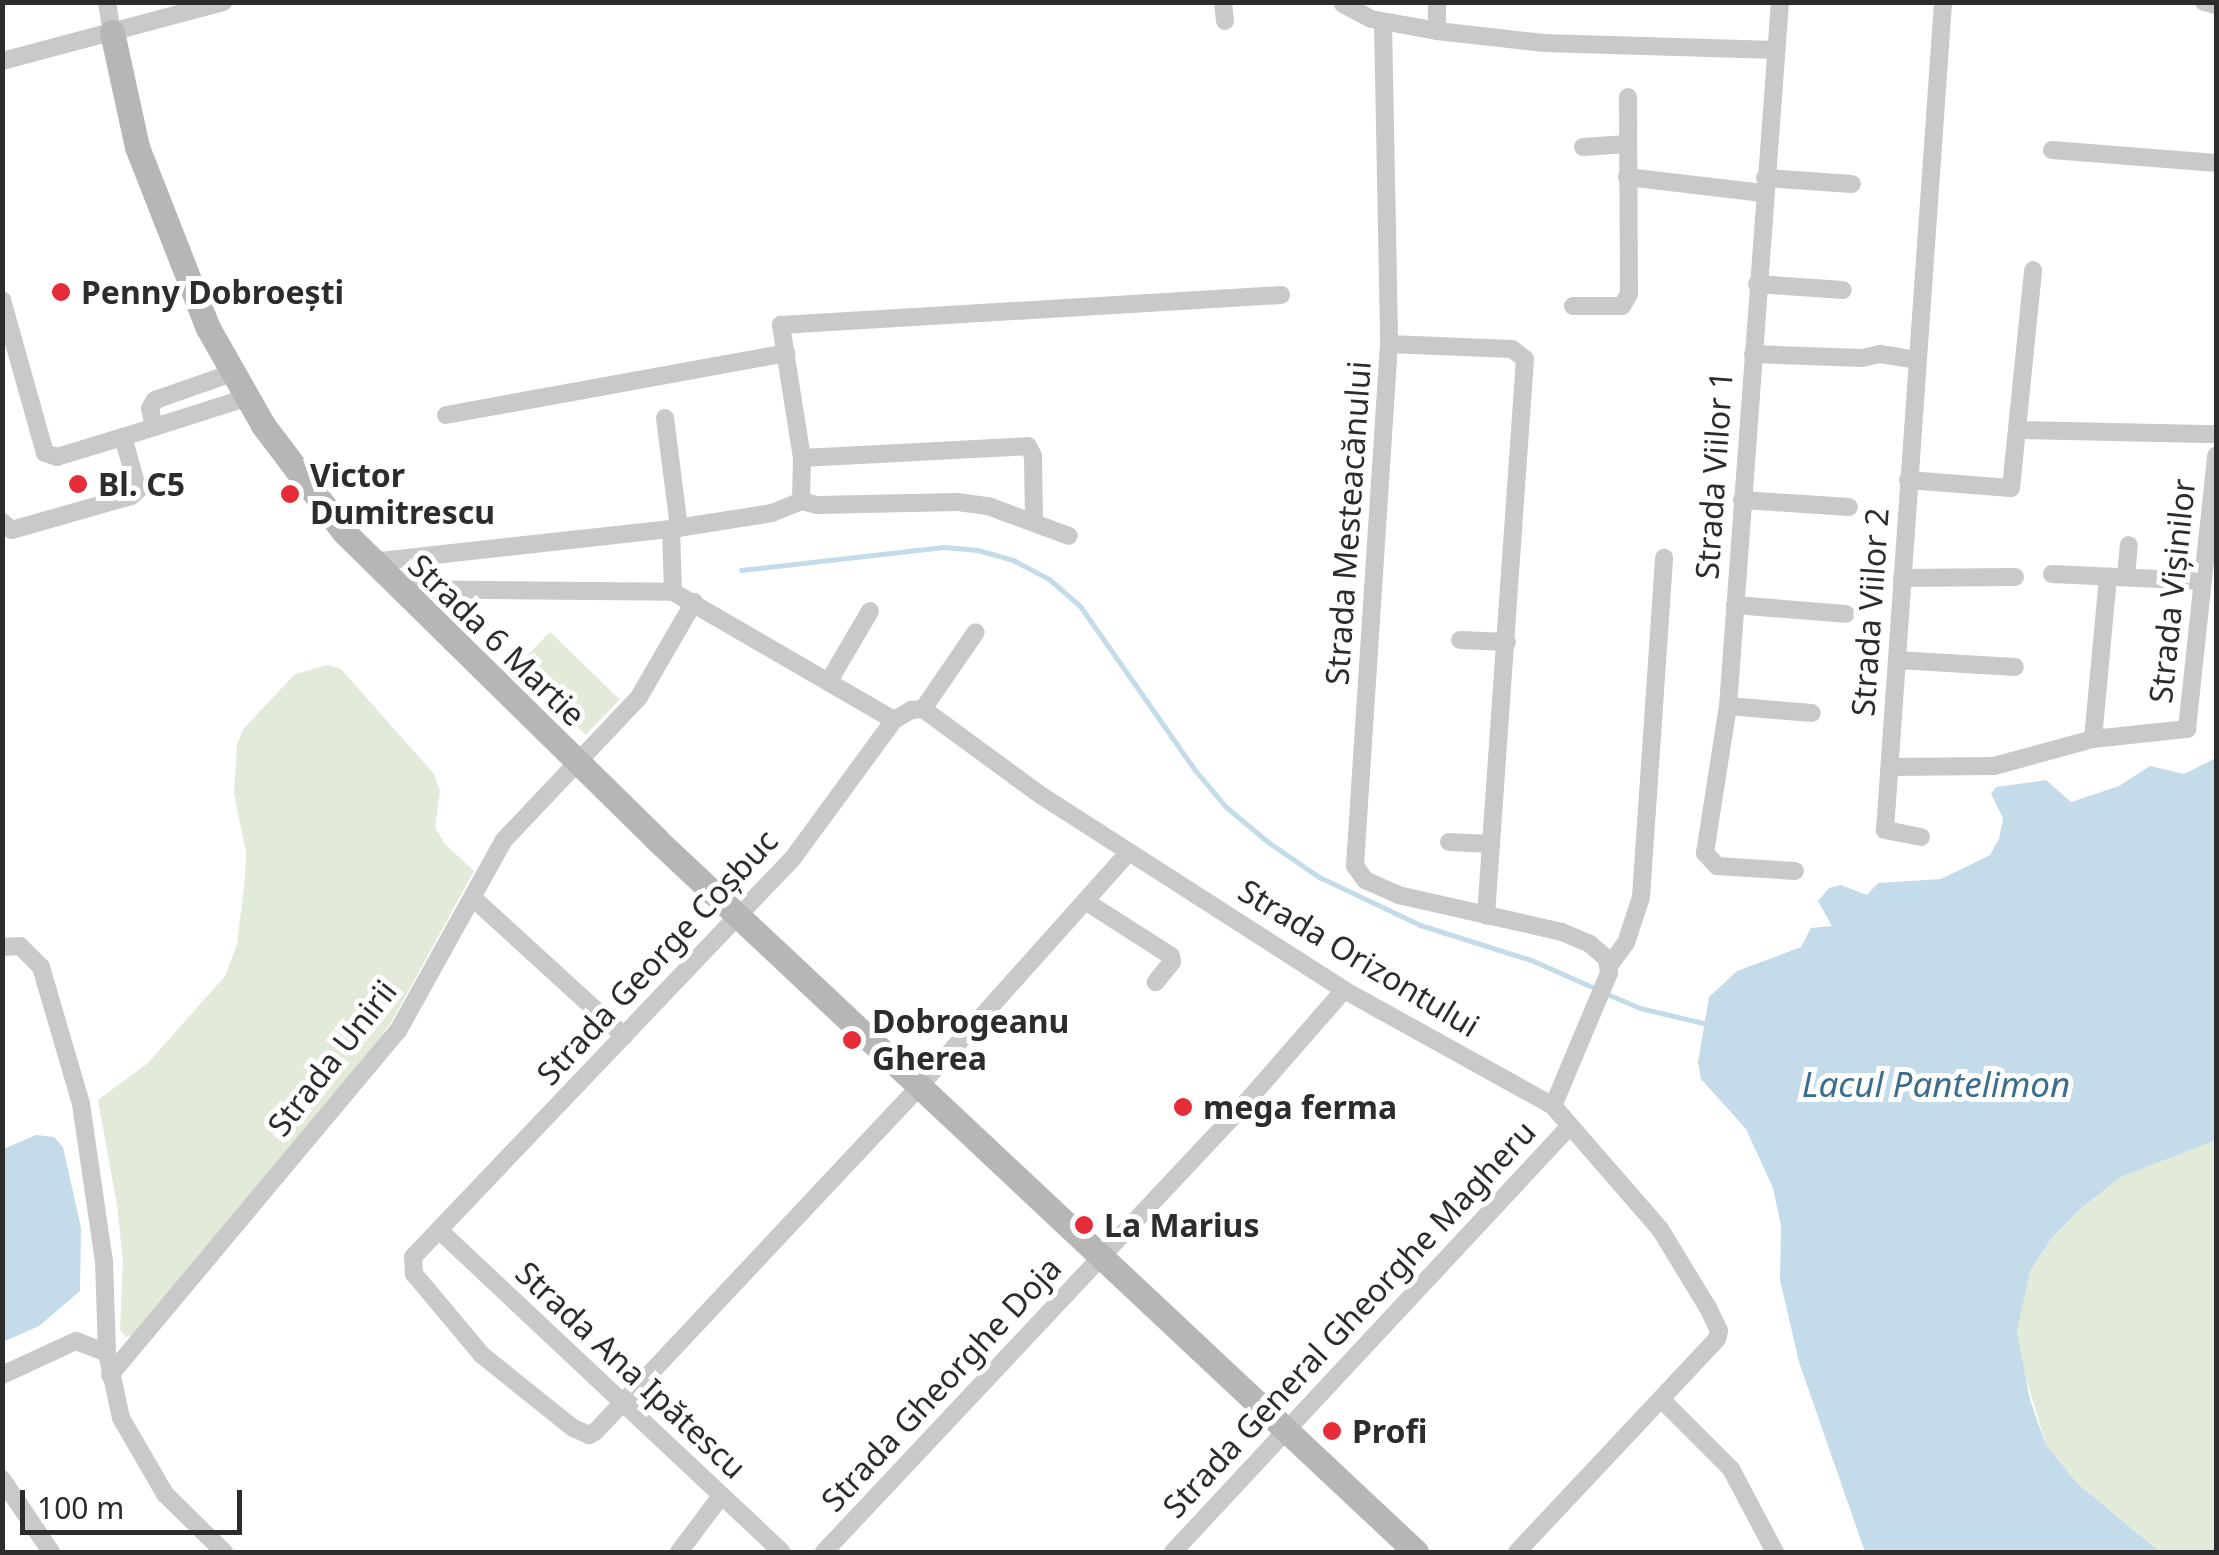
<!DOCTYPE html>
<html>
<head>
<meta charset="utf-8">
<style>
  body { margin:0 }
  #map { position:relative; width:2219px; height:1555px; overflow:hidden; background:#fff; font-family:"Noto Sans",sans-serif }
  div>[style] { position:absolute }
  .green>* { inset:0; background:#e2ead9; transform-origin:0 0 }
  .water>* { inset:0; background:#c4dbea }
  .stream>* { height:5px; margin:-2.5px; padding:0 2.5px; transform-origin:2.5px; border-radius:2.5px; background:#c4dbea }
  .street>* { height:18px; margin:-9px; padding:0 9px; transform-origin:9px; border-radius:9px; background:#c9c9c9 }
  .secondary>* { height:25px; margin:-12.5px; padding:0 12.5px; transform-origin:12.5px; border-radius:12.5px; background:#b6b6b6 }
  .dots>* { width:28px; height:28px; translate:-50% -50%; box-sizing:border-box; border:5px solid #fff; border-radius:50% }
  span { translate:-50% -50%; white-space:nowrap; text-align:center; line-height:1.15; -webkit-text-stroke:10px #fff; paint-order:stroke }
  .poi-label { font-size:32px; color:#2c2c2c; font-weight:700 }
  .left { translate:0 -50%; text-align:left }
  .street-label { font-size:32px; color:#2c2c2c }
  .water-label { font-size:35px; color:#3b6d8d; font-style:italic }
  .frame { position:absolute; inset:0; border:5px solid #2c2c2c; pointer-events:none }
  .scale { position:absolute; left:20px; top:1490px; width:222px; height:45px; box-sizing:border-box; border:5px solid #2c2c2c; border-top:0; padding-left:12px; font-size:30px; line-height:35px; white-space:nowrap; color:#2c2c2c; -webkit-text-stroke:8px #fff; paint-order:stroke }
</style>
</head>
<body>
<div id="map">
  <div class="green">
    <i style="left:550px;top:632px;width:97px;height:49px;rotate:44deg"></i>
    <i style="clip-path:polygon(328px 665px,341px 669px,434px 774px,440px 791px,435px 827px,444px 843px,474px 871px,392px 1021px,363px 1061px,135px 1335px,126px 1337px,120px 1330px,123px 1260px,117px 1205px,98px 1100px,148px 1063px,225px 976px,237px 944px,245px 879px,246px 852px,234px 794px,237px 744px,244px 728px,295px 674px)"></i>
    <i style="clip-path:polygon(2216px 1140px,2216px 1552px,2160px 1552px,2078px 1484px,2046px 1445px,2022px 1364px,2017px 1331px,2020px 1304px,2030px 1271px,2051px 1239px,2080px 1209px,2121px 1177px)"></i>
  </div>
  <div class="water">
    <i style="clip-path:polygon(2216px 758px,2216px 1140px,2121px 1177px,2080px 1209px,2051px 1239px,2030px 1271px,2017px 1331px,2030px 1400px,2046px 1445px,2078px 1484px,2160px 1552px,1865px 1552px,1799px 1362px,1780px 1280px,1781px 1226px,1773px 1188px,1746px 1129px,1701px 1079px,1698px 1062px,1709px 997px,1737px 971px,1801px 947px,1811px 928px,1832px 926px,1818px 901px,1829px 888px,1841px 885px,1867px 895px,1878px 883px,1941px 879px,1990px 855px,1999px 839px,2003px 818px,1991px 794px,1996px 787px,2046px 780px,2071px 802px,2119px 786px,2150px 766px,2184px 774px)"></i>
    <i style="clip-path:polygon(36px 1135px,54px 1137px,63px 1147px,81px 1228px,80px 1291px,39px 1326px,3px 1342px,3px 1149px)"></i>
  </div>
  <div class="stream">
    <i style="left:741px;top:570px;width:204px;rotate:-6.5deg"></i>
    <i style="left:944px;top:547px;width:34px;rotate:5deg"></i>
    <i style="left:978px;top:550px;width:36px;rotate:16deg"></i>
    <i style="left:1013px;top:560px;width:41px;rotate:27.8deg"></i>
    <i style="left:1049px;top:579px;width:41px;rotate:41.1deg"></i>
    <i style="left:1080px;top:606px;width:200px;rotate:55deg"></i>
    <i style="left:1195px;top:770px;width:48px;rotate:50deg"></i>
    <i style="left:1226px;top:807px;width:55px;rotate:39.8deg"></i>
    <i style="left:1268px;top:842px;width:62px;rotate:34.5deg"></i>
    <i style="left:1319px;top:877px;width:112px;rotate:25.4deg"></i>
    <i style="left:1420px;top:925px;width:116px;rotate:17.5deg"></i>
    <i style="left:1531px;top:960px;width:72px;rotate:23.7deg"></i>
    <i style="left:1607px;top:994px;width:36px;rotate:23deg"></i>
    <i style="left:1640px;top:1008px;width:65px;rotate:13.4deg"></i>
  </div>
  <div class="street">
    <i style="left:107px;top:2px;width:30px;rotate:81deg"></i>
    <i style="left:1223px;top:2px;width:19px;rotate:84deg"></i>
    <i style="left:1437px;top:2px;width:29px;rotate:90deg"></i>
    <i style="left:1780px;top:2px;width:706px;rotate:94.22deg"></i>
    <i style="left:1728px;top:706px;width:149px;rotate:98.9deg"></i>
    <i style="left:1705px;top:853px;width:18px;rotate:47deg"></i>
    <i style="left:1717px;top:866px;width:78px;rotate:3.7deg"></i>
    <i style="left:2204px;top:2px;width:12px;rotate:14deg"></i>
    <i style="left:1343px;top:4px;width:32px;rotate:28deg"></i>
    <i style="left:1371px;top:19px;width:67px;rotate:10.3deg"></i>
    <i style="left:1437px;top:31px;width:108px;rotate:6.4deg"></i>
    <i style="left:1544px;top:43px;width:232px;rotate:1.7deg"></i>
    <i style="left:1383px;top:22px;width:322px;rotate:88.9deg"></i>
    <i style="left:1389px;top:344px;width:523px;rotate:93.73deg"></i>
    <i style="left:1355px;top:866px;width:17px;rotate:54deg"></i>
    <i style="left:1365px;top:880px;width:36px;rotate:24deg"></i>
    <i style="left:1398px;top:895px;width:168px;rotate:12.7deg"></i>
    <i style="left:1562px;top:932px;width:30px;rotate:23deg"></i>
    <i style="left:1590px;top:944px;width:23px;rotate:41deg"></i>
    <i style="left:1607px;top:959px;width:14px;rotate:82deg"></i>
    <i style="left:1609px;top:973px;width:144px;rotate:112.8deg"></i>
    <i style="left:2px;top:61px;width:229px;rotate:-14.9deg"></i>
    <i style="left:1583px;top:147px;width:44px;rotate:-3.9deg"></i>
    <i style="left:2052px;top:150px;width:165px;rotate:4.5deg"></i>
    <i style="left:1627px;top:177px;width:137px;rotate:6.7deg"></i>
    <i style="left:1765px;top:178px;width:87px;rotate:3.9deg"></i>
    <i style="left:1757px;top:284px;width:86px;rotate:4deg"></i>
    <i style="left:2px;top:300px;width:159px;rotate:74.3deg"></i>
    <i style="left:45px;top:453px;width:13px;rotate:18deg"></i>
    <i style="left:57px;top:457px;width:69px;rotate:-16.9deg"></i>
    <i style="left:123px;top:437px;width:55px;rotate:74.2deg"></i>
    <i style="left:138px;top:490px;width:9px;rotate:139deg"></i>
    <i style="left:131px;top:496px;width:124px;rotate:164.1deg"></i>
    <i style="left:12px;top:530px;width:13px;rotate:-141deg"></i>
    <i style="left:1573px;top:306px;width:49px"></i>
    <i style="left:1622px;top:306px;width:14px;rotate:-60deg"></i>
    <i style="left:1629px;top:294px;width:197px;rotate:-90.3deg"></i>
    <i style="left:1389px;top:344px;width:123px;rotate:2.3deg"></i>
    <i style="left:1512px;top:349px;width:16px;rotate:38deg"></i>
    <i style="left:1525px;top:359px;width:558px;rotate:94.01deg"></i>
    <i style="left:1753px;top:354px;width:109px;rotate:2.1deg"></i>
    <i style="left:1862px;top:358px;width:18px;rotate:-13deg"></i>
    <i style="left:1880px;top:354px;width:37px;rotate:9deg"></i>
    <i style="left:446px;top:415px;width:346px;rotate:-10.3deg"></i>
    <i style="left:665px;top:418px;width:111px;rotate:82.7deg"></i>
    <i style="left:154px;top:427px;width:19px;rotate:-102deg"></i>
    <i style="left:150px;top:408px;width:9px;rotate:-58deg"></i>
    <i style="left:155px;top:400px;width:82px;rotate:-19.3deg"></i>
    <i style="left:2018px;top:430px;width:198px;rotate:1.2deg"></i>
    <i style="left:123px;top:437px;width:129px;rotate:-17.6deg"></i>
    <i style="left:802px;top:458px;width:226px;rotate:-3deg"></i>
    <i style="left:1028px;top:446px;width:11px;rotate:63deg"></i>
    <i style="left:1033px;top:456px;width:66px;rotate:89.1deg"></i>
    <i style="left:1908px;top:480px;width:103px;rotate:4.4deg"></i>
    <i style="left:2011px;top:488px;width:219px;rotate:-84.2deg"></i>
    <i style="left:1742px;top:500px;width:107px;rotate:3.7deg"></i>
    <i style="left:801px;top:501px;width:43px;rotate:-88.7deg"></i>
    <i style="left:802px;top:458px;width:135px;rotate:-99deg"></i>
    <i style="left:781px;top:325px;width:501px;rotate:-3.43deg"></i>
    <i style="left:671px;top:529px;width:63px;rotate:88.2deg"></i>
    <i style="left:371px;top:562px;width:302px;rotate:-6.3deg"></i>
    <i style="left:671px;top:529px;width:102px;rotate:-9deg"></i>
    <i style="left:772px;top:513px;width:31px;rotate:-22deg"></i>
    <i style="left:801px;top:501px;width:16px;rotate:14deg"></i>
    <i style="left:817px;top:505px;width:141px;rotate:-1.2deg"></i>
    <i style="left:958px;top:502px;width:30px;rotate:8deg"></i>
    <i style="left:988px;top:506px;width:86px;rotate:20.3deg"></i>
    <i style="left:2052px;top:574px;width:150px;rotate:2.7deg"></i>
    <i style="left:2126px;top:577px;width:32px;rotate:-85deg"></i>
    <i style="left:1902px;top:578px;width:113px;rotate:-0.5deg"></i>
    <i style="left:399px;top:589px;width:274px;rotate:0.6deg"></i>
    <i style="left:673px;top:592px;width:255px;rotate:30.1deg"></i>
    <i style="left:1735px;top:605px;width:111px;rotate:4.6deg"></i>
    <i style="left:1460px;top:640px;width:47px;rotate:2.4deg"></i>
    <i style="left:1897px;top:660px;width:118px;rotate:3.4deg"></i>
    <i style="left:829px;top:681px;width:81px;rotate:-59.6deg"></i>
    <i style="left:1728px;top:706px;width:84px;rotate:4.8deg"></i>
    <i style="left:923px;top:709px;width:93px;rotate:-55.5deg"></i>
    <i style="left:2093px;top:739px;width:163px;rotate:-84.7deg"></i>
    <i style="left:1890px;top:767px;width:104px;rotate:-0.6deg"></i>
    <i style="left:1994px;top:766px;width:103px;rotate:-15.3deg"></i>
    <i style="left:2093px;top:739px;width:95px;rotate:-6.1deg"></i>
    <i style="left:2187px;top:729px;width:275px;rotate:-83.9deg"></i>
    <i style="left:1921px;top:837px;width:37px;rotate:-169deg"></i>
    <i style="left:1885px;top:830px;width:830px;rotate:-85.99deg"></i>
    <i style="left:1449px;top:842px;width:42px;rotate:2.7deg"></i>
    <i style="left:1128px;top:853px;width:314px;rotate:131.8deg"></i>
    <i style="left:919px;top:1087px;width:473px;rotate:133.2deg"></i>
    <i style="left:595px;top:1432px;width:7px;rotate:153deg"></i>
    <i style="left:589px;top:1435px;width:17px;rotate:-156deg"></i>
    <i style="left:573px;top:1428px;width:117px;rotate:-141.3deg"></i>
    <i style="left:482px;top:1355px;width:106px;rotate:-130deg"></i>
    <i style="left:414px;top:1274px;width:17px;rotate:-93deg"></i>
    <i style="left:413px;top:1257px;width:551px;rotate:-46.4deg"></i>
    <i style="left:793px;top:858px;width:171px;rotate:-53.8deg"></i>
    <i style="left:894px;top:720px;width:20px;rotate:-30deg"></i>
    <i style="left:911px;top:710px;width:12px;rotate:-5deg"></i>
    <i style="left:923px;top:709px;width:147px;rotate:36.2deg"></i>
    <i style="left:1042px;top:796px;width:359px;rotate:32.7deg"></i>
    <i style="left:1344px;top:990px;width:239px;rotate:29deg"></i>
    <i style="left:1553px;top:1106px;width:163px;rotate:49deg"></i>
    <i style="left:1660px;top:1229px;width:92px;rotate:58.7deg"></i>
    <i style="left:1708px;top:1308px;width:25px;rotate:64deg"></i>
    <i style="left:1719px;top:1331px;width:8px;rotate:104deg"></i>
    <i style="left:1717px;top:1339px;width:292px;rotate:133.2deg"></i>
    <i style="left:473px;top:898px;width:205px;rotate:42.4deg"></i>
    <i style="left:1085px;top:901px;width:102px;rotate:32.6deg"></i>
    <i style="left:1171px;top:956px;width:6px;rotate:81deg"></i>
    <i style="left:1172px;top:962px;width:26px;rotate:129deg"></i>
    <i style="left:2px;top:947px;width:18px;rotate:-3deg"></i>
    <i style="left:20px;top:946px;width:30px;rotate:45deg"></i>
    <i style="left:41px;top:967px;width:143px;rotate:73.7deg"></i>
    <i style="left:81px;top:1104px;width:159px;rotate:81.7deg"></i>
    <i style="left:104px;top:1261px;width:92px;rotate:88.1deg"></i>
    <i style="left:107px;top:1353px;width:66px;rotate:77.8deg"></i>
    <i style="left:121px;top:1418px;width:88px;rotate:59.9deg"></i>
    <i style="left:165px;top:1494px;width:83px;rotate:44.5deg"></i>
    <i style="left:1609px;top:966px;width:29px;rotate:-54deg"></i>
    <i style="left:1626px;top:943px;width:48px;rotate:-71.9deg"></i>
    <i style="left:1641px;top:897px;width:340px;rotate:-86.1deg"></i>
    <i style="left:439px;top:1230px;width:470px;rotate:43.2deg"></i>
    <i style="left:2px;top:1375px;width:81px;rotate:-24.7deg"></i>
    <i style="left:76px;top:1341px;width:33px;rotate:21deg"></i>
    <i style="left:110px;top:1375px;width:449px;rotate:-50.1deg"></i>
    <i style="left:398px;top:1031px;width:218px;rotate:-61deg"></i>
    <i style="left:504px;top:840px;width:197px;rotate:-46.6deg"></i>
    <i style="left:639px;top:697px;width:110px;rotate:-59.9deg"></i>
    <i style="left:1661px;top:1399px;width:99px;rotate:45deg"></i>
    <i style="left:1731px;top:1469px;width:94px;rotate:62.1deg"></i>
    <i style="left:2px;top:1479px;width:88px;rotate:56.1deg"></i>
    <i style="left:679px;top:1552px;width:70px;rotate:-53.1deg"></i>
    <i style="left:824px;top:1552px;width:611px;rotate:-46.79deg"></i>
    <i style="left:1242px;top:1107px;width:155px;rotate:-48.9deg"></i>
    <i style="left:1173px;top:1552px;width:581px;rotate:-47.02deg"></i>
  </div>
  <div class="secondary">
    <i style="left:112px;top:32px;width:118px;rotate:77.7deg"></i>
    <i style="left:137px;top:147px;width:194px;rotate:68.6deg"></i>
    <i style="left:208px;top:328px;width:112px;rotate:60.4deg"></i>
    <i style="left:263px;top:425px;width:134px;rotate:52.9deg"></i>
    <i style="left:344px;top:532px;width:438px;rotate:44.5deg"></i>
    <i style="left:656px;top:839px;width:1042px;rotate:43.17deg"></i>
  </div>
  <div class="dots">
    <i style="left:61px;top:292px;background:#e52c38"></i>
    <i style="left:78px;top:484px;background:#e52c38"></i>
    <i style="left:290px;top:494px;background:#e52c38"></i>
    <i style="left:852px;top:1040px;background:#e52c38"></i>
    <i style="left:1183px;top:1107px;background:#e52c38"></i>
    <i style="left:1084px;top:1225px;background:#e52c38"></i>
    <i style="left:1332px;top:1431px;background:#e52c38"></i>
  </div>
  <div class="poi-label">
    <span class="left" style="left:81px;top:292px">Penny Dobroești</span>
    <span class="left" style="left:310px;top:494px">Victor<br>Dumitrescu</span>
    <span class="left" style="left:98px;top:484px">Bl. C5</span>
    <span class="left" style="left:872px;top:1040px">Dobrogeanu<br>Gherea</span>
    <span class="left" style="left:1203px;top:1107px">mega ferma</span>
    <span class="left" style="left:1104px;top:1225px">La Marius</span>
    <span class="left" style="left:1352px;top:1431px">Profi</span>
  </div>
  <div class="street-label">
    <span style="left:1714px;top:475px;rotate:-86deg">Strada Viilor 1</span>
    <span style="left:1348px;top:523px;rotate:-86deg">Strada Mesteacănului</span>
    <span style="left:2172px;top:591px;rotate:-84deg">Strada Vișinilor</span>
    <span style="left:1870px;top:612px;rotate:-86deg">Strada Viilor 2</span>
    <span style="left:497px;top:640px;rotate:44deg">Strada 6 Martie</span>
    <span style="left:657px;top:957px;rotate:-47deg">Strada George Coșbuc</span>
    <span style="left:1359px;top:958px;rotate:31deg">Strada Orizontului</span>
    <span style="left:332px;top:1058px;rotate:-52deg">Strada Unirii</span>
    <span style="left:1349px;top:1319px;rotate:-47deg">Strada General Gheorghe Magheru</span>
    <span style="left:631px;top:1370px;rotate:43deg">Strada Ana Ipătescu</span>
    <span style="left:941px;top:1384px;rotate:-47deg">Strada Gheorghe Doja</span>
  </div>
  <div class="water-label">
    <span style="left:1936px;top:1084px">Lacul Pantelimon</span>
  </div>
  <div class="frame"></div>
  <div class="scale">100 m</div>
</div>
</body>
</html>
